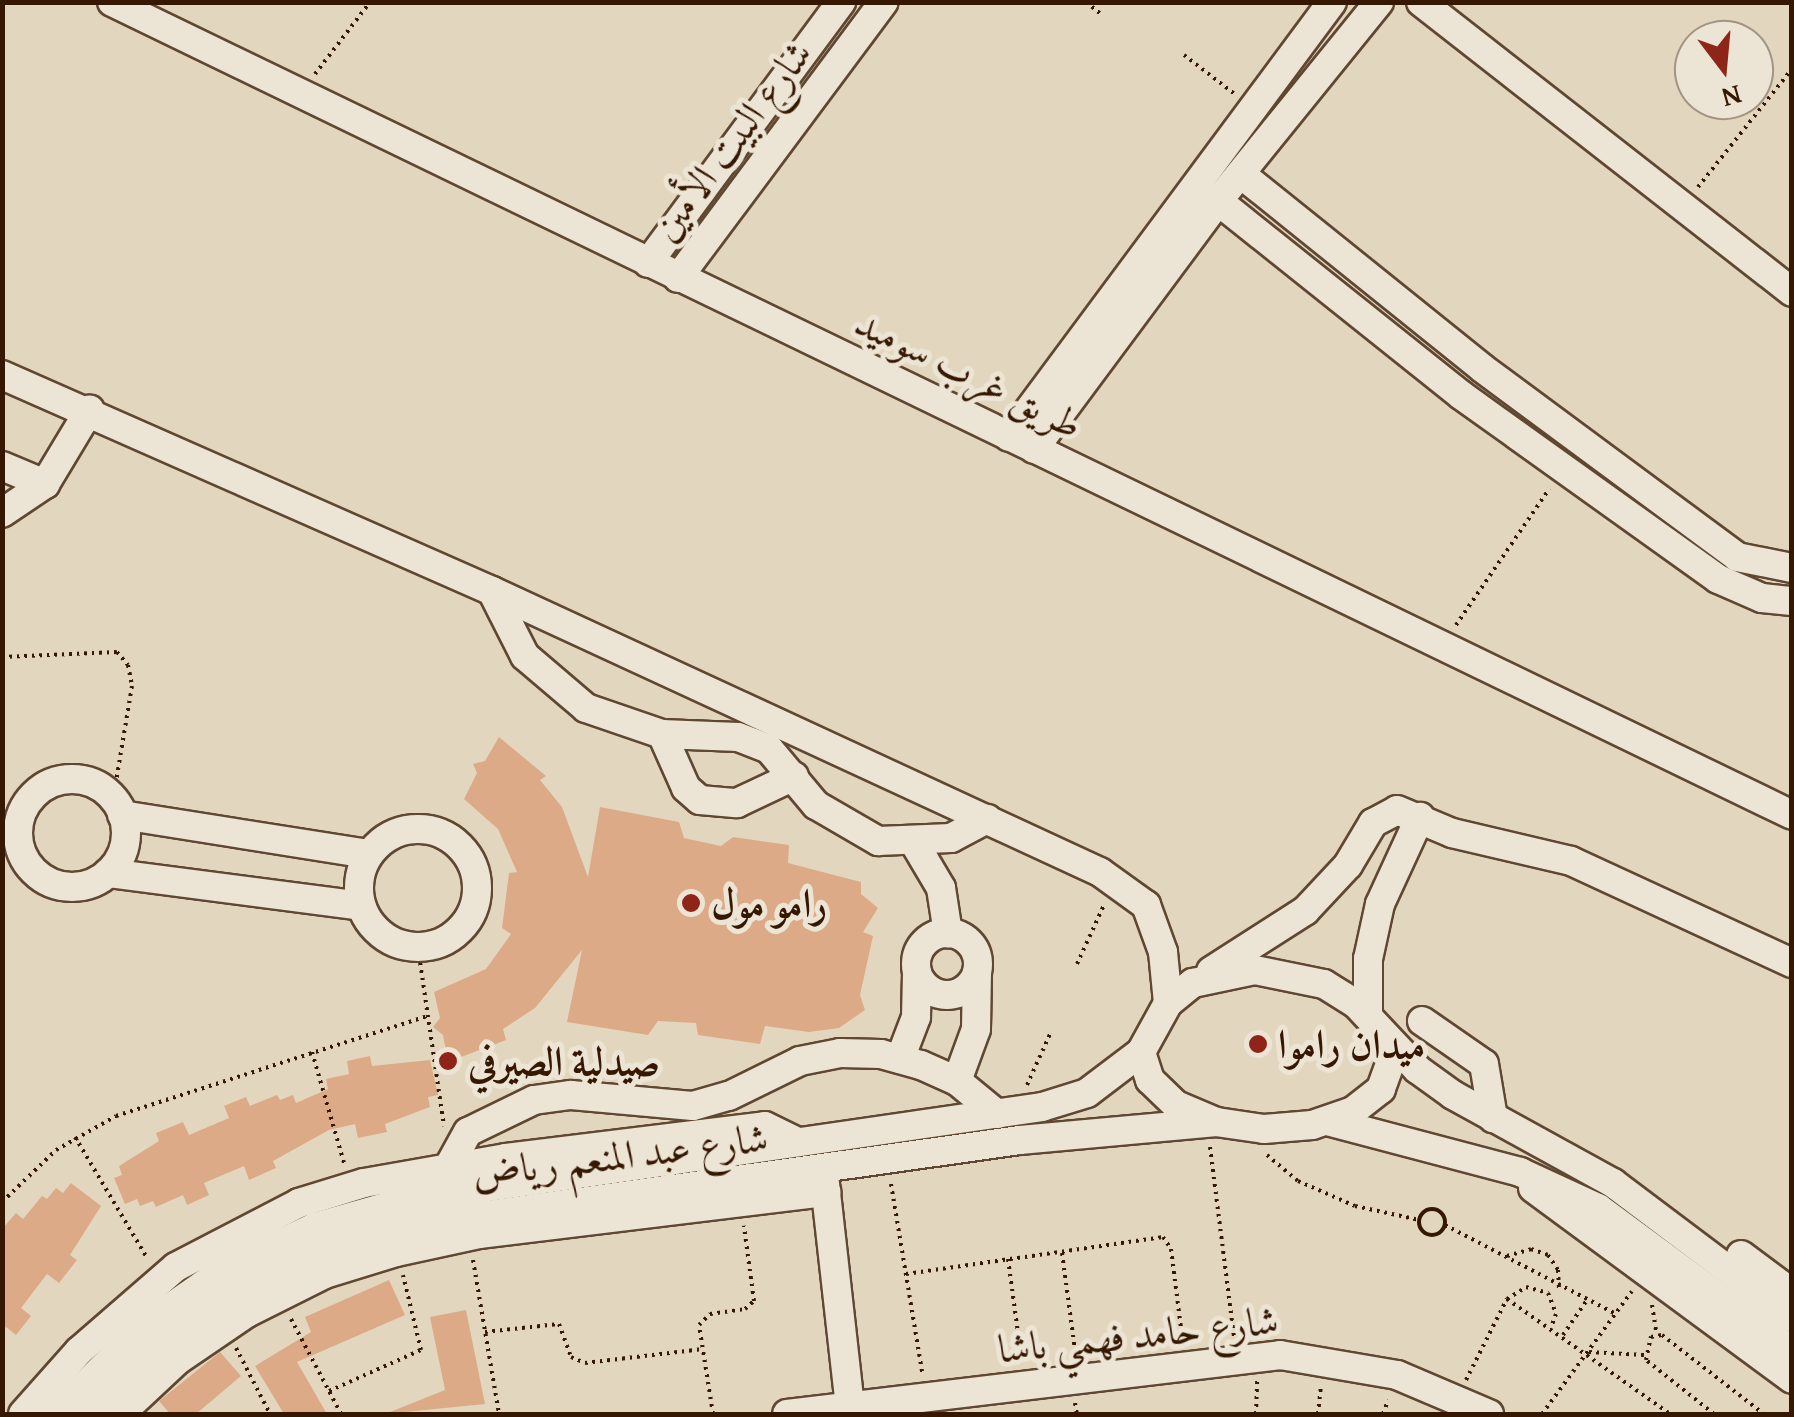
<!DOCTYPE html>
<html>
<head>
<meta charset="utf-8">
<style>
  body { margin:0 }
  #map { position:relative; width:1794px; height:1417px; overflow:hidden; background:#e2d7be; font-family:"Gentium Book Plus",Amiri,serif }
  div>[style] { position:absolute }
  .building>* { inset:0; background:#da8 }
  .path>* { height:4px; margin-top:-2px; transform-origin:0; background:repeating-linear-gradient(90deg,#351702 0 2.5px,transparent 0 7.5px) }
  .path>.ring { margin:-2px; padding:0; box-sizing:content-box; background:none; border:4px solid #351702; border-radius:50% }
  .roads { filter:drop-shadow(2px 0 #604731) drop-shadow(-2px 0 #604731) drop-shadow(0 2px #604731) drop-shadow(0 -2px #604731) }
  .minor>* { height:28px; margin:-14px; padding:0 14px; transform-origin:14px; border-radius:14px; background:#ece5d5 }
  .minor>.ring { margin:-14px; padding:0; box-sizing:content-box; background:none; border:28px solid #ece5d5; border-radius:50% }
  .dots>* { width:28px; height:28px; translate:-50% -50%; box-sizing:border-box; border:5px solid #ece5d5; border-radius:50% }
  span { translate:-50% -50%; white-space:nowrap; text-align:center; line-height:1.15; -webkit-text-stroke:10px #ece5d5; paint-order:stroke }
  .street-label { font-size:40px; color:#351702 }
  .poi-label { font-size:40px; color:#351702; font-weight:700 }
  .left { translate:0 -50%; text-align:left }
  .frame { position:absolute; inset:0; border:5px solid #351702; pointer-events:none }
  .north { position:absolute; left:1674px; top:20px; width:100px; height:100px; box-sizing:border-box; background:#ece5d5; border:2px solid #a39381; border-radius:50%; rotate:164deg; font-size:28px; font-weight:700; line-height:40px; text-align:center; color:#351702 }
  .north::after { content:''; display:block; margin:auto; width:35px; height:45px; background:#8f2418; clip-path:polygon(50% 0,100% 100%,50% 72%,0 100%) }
</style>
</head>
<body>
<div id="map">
  <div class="building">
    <i style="clip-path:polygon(499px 737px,546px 776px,540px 780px,562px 807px,588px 877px,600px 807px,679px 822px,684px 838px,721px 846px,733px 837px,789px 845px,788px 863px,861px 882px,861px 894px,878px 908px,863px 932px,873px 936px,860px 995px,865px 1010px,839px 1028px,809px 1032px,765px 1026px,760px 1044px,698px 1035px,696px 1023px,658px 1021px,648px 1035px,567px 1022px,582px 950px,535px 1008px,503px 1029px,506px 1040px,448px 1062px,443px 1035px,433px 1027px,440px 1018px,434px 992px,486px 969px,511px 934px,502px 928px,509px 873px,517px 872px,498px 829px,464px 799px,477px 773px,473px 764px,485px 761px)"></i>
    <i style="clip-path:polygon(370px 1056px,372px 1066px,430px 1060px,438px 1095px,428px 1097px,430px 1107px,385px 1124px,387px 1132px,358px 1138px,355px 1124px,329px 1130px,273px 1161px,276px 1168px,249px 1180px,244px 1166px,204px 1183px,209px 1195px,187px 1205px,183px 1195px,156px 1207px,153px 1201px,140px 1206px,137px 1199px,125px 1204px,114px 1178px,122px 1175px,119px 1166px,159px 1141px,156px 1133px,183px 1122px,189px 1135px,229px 1118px,224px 1106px,246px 1097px,250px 1106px,277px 1095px,280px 1100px,293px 1095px,296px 1103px,328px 1089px,326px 1079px,349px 1074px,347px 1061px)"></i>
    <i style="clip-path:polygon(71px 1183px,101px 1206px,70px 1255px,77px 1260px,59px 1283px,47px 1274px,21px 1308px,31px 1316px,16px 1335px,6px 1327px,2px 1331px,2px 1229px,16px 1213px,23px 1219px,42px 1196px,47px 1199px,56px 1188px,63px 1193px)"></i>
    <i style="clip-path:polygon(389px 1280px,405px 1315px,297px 1362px,327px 1414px,284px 1414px,255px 1366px,311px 1332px,305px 1317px)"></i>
    <i style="clip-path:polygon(466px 1310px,485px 1404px,385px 1414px,445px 1390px,430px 1317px)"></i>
    <i style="clip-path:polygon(220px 1352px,241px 1376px,196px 1414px,170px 1414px,159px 1401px)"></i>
  </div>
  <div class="path">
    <i style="left:1086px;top:2px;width:22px;rotate:39deg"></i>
    <i style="left:1184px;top:55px;width:66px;rotate:37.6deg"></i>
    <i style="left:315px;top:74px;width:91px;rotate:-52.6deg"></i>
    <i style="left:1698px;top:187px;width:151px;rotate:-51.5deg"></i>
    <i style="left:1456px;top:625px;width:165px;rotate:-55.6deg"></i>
    <i style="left:2px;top:657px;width:115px;rotate:-2.5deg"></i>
    <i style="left:117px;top:652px;width:17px;rotate:50deg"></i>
    <i style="left:128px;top:665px;width:21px;rotate:79deg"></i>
    <i style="left:132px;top:686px;width:109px;rotate:99.5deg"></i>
    <i style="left:418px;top:948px;width:180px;rotate:81.7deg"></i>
    <i style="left:1077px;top:964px;width:65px;rotate:-65.4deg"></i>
    <i style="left:312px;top:1052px;width:116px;rotate:73.9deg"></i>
    <i style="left:1027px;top:1085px;width:56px;rotate:-65.7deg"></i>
    <i style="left:75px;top:1137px;width:141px;rotate:59.2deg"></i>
    <i style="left:1210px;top:1147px;width:191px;rotate:82.8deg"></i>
    <i style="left:1267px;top:1155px;width:40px;rotate:40deg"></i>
    <i style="left:1298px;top:1181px;width:62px;rotate:23.7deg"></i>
    <i style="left:1355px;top:1206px;width:66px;rotate:12.3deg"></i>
    <i style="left:891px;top:1184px;width:191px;rotate:80.6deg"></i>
    <i style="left:2px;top:1202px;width:75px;rotate:-43.9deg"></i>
    <i style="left:56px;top:1150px;width:69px;rotate:-29.5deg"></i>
    <i style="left:116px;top:1116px;width:327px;rotate:-17.8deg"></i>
    <i class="ring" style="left:1419px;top:1209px;width:22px;height:22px"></i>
    <i style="left:1445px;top:1225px;width:193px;rotate:27.5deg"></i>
    <i style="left:1062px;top:1253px;width:106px;rotate:82.4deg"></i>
    <i style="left:1507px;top:1256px;width:25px;rotate:-16deg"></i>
    <i style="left:1531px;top:1249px;width:18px;rotate:19deg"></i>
    <i style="left:1548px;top:1255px;width:18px;rotate:56deg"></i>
    <i style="left:1558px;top:1270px;width:18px;rotate:87deg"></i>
    <i style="left:1008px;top:1259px;width:105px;rotate:82.3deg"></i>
    <i style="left:473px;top:1260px;width:156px;rotate:80.4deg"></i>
    <i style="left:906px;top:1274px;width:260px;rotate:-8.2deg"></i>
    <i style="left:1163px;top:1237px;width:14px;rotate:56deg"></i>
    <i style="left:1171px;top:1249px;width:96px;rotate:82.8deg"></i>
    <i style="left:1507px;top:1299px;width:22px;rotate:-32deg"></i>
    <i style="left:1526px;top:1287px;width:23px;rotate:15deg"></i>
    <i style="left:1548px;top:1293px;width:22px;rotate:69deg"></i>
    <i style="left:1556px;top:1314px;width:15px;rotate:110deg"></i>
    <i style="left:1652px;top:1305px;width:30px;rotate:81deg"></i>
    <i style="left:291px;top:1319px;width:107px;rotate:62.2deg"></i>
    <i style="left:485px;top:1332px;width:74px;rotate:-6.2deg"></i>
    <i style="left:559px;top:1324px;width:35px;rotate:70deg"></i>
    <i style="left:571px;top:1357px;width:15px;rotate:23deg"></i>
    <i style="left:585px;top:1363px;width:119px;rotate:-6.8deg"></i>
    <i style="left:1563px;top:1335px;width:42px;rotate:-55.6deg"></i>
    <i style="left:236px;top:1348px;width:74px;rotate:62.7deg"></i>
    <i style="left:1589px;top:1352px;width:55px;rotate:3.1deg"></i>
    <i style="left:1466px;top:1380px;width:91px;rotate:-63.2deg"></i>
    <i style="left:1507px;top:1299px;width:199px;rotate:35.2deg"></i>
    <i style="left:329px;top:1391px;width:101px;rotate:-24deg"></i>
    <i style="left:421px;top:1350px;width:77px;rotate:-103.5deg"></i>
    <i style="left:1075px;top:1403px;width:11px;rotate:80deg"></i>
    <i style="left:713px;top:1414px;width:90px;rotate:-98.9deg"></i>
    <i style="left:699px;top:1325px;width:16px;rotate:-45deg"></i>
    <i style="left:710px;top:1314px;width:35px;rotate:-8deg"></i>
    <i style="left:745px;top:1309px;width:12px;rotate:-42deg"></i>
    <i style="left:754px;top:1301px;width:76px;rotate:-97.6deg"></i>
    <i style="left:1256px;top:1414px;width:35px;rotate:-88deg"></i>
    <i style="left:1318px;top:1414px;width:30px;rotate:-84deg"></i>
    <i style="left:1383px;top:1414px;width:15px;rotate:-70deg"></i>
    <i style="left:1542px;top:1414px;width:152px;rotate:-53.8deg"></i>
    <i style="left:1714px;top:1414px;width:87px;rotate:-141.5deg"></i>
    <i style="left:1646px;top:1360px;width:24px;rotate:-78deg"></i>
    <i style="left:1651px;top:1337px;width:11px;rotate:-10deg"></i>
    <i style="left:1662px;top:1335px;width:129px;rotate:37.8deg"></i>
  </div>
  <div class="roads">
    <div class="minor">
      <i style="left:112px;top:2px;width:1866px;rotate:25.82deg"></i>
      <i style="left:1421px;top:2px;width:471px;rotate:38deg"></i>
      <i style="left:1241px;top:174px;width:309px;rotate:38.8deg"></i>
      <i style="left:1482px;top:368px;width:317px;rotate:36.5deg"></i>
      <i style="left:1737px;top:557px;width:56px;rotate:11.3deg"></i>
      <i style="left:1218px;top:201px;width:311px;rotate:38.6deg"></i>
      <i style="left:1461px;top:395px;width:316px;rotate:35.6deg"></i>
      <i style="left:1718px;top:579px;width:48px;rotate:23.4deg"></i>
      <i style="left:1762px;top:598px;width:30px;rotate:6deg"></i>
      <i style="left:648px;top:263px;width:325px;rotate:-53.5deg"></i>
      <i style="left:678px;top:278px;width:344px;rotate:-53.3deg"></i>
      <i style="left:2px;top:375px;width:535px;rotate:23.79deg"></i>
      <i style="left:492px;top:591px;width:670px;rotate:24.81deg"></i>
      <i style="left:1100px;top:872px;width:57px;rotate:35.7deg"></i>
      <i style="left:1146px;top:905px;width:50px;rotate:70.1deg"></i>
      <i style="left:1163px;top:952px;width:51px;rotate:84.4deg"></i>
      <i style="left:1009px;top:437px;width:542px;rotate:-53.41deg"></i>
      <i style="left:1034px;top:449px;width:309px;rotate:-53.4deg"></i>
      <i style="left:1218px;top:201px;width:256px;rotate:-51deg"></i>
      <i style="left:2px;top:466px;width:47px;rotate:22.7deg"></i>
      <i style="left:2px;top:513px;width:52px;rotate:-34deg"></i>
      <i style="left:45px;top:484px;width:87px;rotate:-59deg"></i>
      <i style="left:492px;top:591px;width:73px;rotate:63.1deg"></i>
      <i style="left:525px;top:656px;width:80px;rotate:40.4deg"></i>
      <i style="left:586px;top:708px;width:80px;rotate:18.9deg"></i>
      <i style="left:662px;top:734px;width:76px;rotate:2.3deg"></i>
      <i style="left:738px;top:737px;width:33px;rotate:21deg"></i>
      <i style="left:769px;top:749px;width:73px;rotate:50deg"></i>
      <i style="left:816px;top:805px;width:72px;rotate:30.1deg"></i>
      <i style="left:878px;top:841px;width:73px;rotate:-2.4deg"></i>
      <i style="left:951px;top:838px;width:41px;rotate:-27.8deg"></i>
      <i style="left:662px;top:734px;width:59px;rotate:66deg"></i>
      <i style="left:686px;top:788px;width:18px;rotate:41deg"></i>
      <i style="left:700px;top:800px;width:37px;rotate:5deg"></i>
      <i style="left:737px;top:803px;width:63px;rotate:-25.3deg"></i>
      <i class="ring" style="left:18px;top:779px;width:80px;height:80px"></i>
      <i style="left:122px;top:815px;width:250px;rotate:9deg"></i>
      <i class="ring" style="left:359px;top:829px;width:90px;height:90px"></i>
      <i style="left:915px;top:844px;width:51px;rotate:59.4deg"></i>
      <i style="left:941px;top:888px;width:46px;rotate:81.2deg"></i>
      <i style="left:108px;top:873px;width:255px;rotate:7.4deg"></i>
      <i class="ring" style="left:916px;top:933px;width:34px;height:34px"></i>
      <i style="left:1211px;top:971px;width:112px;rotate:-32.6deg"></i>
      <i style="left:1305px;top:911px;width:63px;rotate:-46.9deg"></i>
      <i style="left:1348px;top:865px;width:49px;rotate:-59.2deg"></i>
      <i style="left:1373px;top:823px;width:27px;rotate:-28deg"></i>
      <i style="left:1397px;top:810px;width:60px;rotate:22.7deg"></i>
      <i style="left:1452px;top:833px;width:122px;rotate:13.2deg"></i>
      <i style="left:1571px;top:861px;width:243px;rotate:24.8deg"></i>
      <i style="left:1368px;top:1015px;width:56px;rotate:-90deg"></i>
      <i style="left:1368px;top:959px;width:56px;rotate:-77.7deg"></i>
      <i style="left:1380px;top:904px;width:96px;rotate:-65.3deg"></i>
      <i style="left:1422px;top:1021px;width:75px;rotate:34.7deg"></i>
      <i style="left:1484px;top:1064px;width:55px;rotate:80.5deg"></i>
      <i style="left:1382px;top:1034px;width:28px;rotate:72deg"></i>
      <i style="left:1391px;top:1061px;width:30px;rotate:110deg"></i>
      <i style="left:1381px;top:1089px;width:36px;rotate:142deg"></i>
      <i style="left:1353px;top:1111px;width:43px;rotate:161.1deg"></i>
      <i style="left:1312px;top:1125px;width:48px;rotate:175.2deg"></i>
      <i style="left:1264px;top:1129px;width:49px;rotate:-171.7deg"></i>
      <i style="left:1216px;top:1122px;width:43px;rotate:-157deg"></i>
      <i style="left:1176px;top:1105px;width:36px;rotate:-136deg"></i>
      <i style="left:1150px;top:1080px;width:29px;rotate:-108deg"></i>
      <i style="left:1141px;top:1052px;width:56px;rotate:-61.1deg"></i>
      <i style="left:1168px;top:1003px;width:32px;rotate:-39deg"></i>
      <i style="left:1193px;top:983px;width:63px;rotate:-11.8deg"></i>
      <i style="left:1255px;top:970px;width:70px;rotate:11.5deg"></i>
      <i style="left:1324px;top:984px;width:39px;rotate:32deg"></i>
      <i style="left:1357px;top:1005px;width:88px;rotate:46.8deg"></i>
      <i style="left:1417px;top:1069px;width:44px;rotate:35.8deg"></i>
      <i style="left:1453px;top:1095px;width:183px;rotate:28.8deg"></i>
      <i style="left:1613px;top:1183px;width:224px;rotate:37deg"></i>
      <i style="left:900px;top:1059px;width:45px;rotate:-69.1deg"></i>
      <i style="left:916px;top:1017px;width:44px;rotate:-88.7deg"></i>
      <i style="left:957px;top:1081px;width:55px;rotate:-69.9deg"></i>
      <i style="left:976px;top:1029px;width:56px;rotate:-89deg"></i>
      <i style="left:1327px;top:1121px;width:200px;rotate:14.8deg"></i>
      <i style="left:1520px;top:1172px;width:86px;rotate:24.8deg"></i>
      <i style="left:1598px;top:1208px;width:241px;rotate:36.4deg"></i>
      <i style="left:449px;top:1166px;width:39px;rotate:-61deg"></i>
      <i style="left:468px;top:1132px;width:73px;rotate:-25.9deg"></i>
      <i style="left:534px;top:1100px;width:37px;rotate:-8deg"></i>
      <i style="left:571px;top:1095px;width:122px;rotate:5.2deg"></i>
      <i style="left:693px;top:1106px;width:37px;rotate:-16deg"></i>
      <i style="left:729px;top:1096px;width:79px;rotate:-26.2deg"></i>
      <i style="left:800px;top:1061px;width:41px;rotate:-11.3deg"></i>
      <i style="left:840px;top:1053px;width:41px;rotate:1.4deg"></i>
      <i style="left:881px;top:1054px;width:41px;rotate:15.4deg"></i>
      <i style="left:921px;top:1065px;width:39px;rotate:24deg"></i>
      <i style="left:957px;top:1081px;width:52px;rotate:39.5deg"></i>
      <i style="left:824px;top:1175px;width:233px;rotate:83.6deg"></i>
      <i style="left:1533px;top:1188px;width:322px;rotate:36.4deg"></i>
      <i style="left:1741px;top:1255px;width:64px;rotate:36.7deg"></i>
      <i style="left:23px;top:1414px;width:84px;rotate:-48.4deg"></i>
      <i style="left:79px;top:1351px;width:128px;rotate:-40.9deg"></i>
      <i style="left:176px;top:1267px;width:139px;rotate:-27.5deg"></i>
      <i style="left:299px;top:1203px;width:68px;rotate:-17.1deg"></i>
      <i style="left:364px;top:1183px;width:144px;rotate:-10deg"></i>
      <i style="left:506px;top:1158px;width:261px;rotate:-7deg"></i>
      <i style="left:765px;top:1126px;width:37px;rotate:26deg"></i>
      <i style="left:56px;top:1414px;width:128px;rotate:-44.7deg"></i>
      <i style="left:147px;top:1324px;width:93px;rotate:-34.9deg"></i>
      <i style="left:223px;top:1271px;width:102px;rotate:-25.6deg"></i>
      <i style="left:315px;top:1227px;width:110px;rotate:-15.8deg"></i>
      <i style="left:421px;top:1197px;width:627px;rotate:-8.25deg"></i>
      <i style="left:1042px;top:1107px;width:47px;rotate:-17.3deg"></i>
      <i style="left:1087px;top:1093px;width:68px;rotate:-37.2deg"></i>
      <i style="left:90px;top:1414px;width:104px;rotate:-43.8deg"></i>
      <i style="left:165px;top:1342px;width:86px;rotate:-35.5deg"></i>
      <i style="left:235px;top:1292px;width:87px;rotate:-25.1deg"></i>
      <i style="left:314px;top:1255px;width:87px;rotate:-18deg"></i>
      <i style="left:397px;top:1228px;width:629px;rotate:-8.04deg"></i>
      <i style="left:1020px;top:1140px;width:197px;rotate:-5.2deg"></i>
      <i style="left:120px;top:1414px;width:79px;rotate:-43deg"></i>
      <i style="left:178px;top:1360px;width:83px;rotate:-34.3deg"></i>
      <i style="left:247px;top:1313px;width:87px;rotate:-26.6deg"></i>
      <i style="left:325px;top:1274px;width:74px;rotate:-17.2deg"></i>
      <i style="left:396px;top:1252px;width:85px;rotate:-12.2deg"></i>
      <i style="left:479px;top:1234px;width:350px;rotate:-6.9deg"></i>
      <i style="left:787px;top:1414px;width:497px;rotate:-6.8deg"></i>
      <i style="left:1280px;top:1355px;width:119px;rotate:9.7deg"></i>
      <i style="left:1397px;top:1375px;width:100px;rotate:23deg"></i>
    </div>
  </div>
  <div class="dots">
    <i style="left:691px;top:903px;background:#8f2418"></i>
    <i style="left:1258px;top:1044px;background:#8f2418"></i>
    <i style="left:448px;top:1061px;background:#8f2418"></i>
  </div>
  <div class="street-label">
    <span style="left:731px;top:140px;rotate:-53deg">شارع البيت الأمين</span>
    <span style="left:969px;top:373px;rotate:26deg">طريق غرب سوميد</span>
    <span style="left:620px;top:1155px;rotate:-7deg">شارع عبد المنعم رياض</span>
    <span style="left:1138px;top:1334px;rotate:-6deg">شارع حامد فهمي باشا</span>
  </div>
  <div class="poi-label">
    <span class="left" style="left:711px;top:903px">رامو مول</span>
    <span class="left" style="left:1278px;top:1044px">ميدان راموا</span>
    <span class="left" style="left:468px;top:1061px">صيدلية الصيرفي</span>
  </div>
  <div class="frame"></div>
  <div class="north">N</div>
</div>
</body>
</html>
